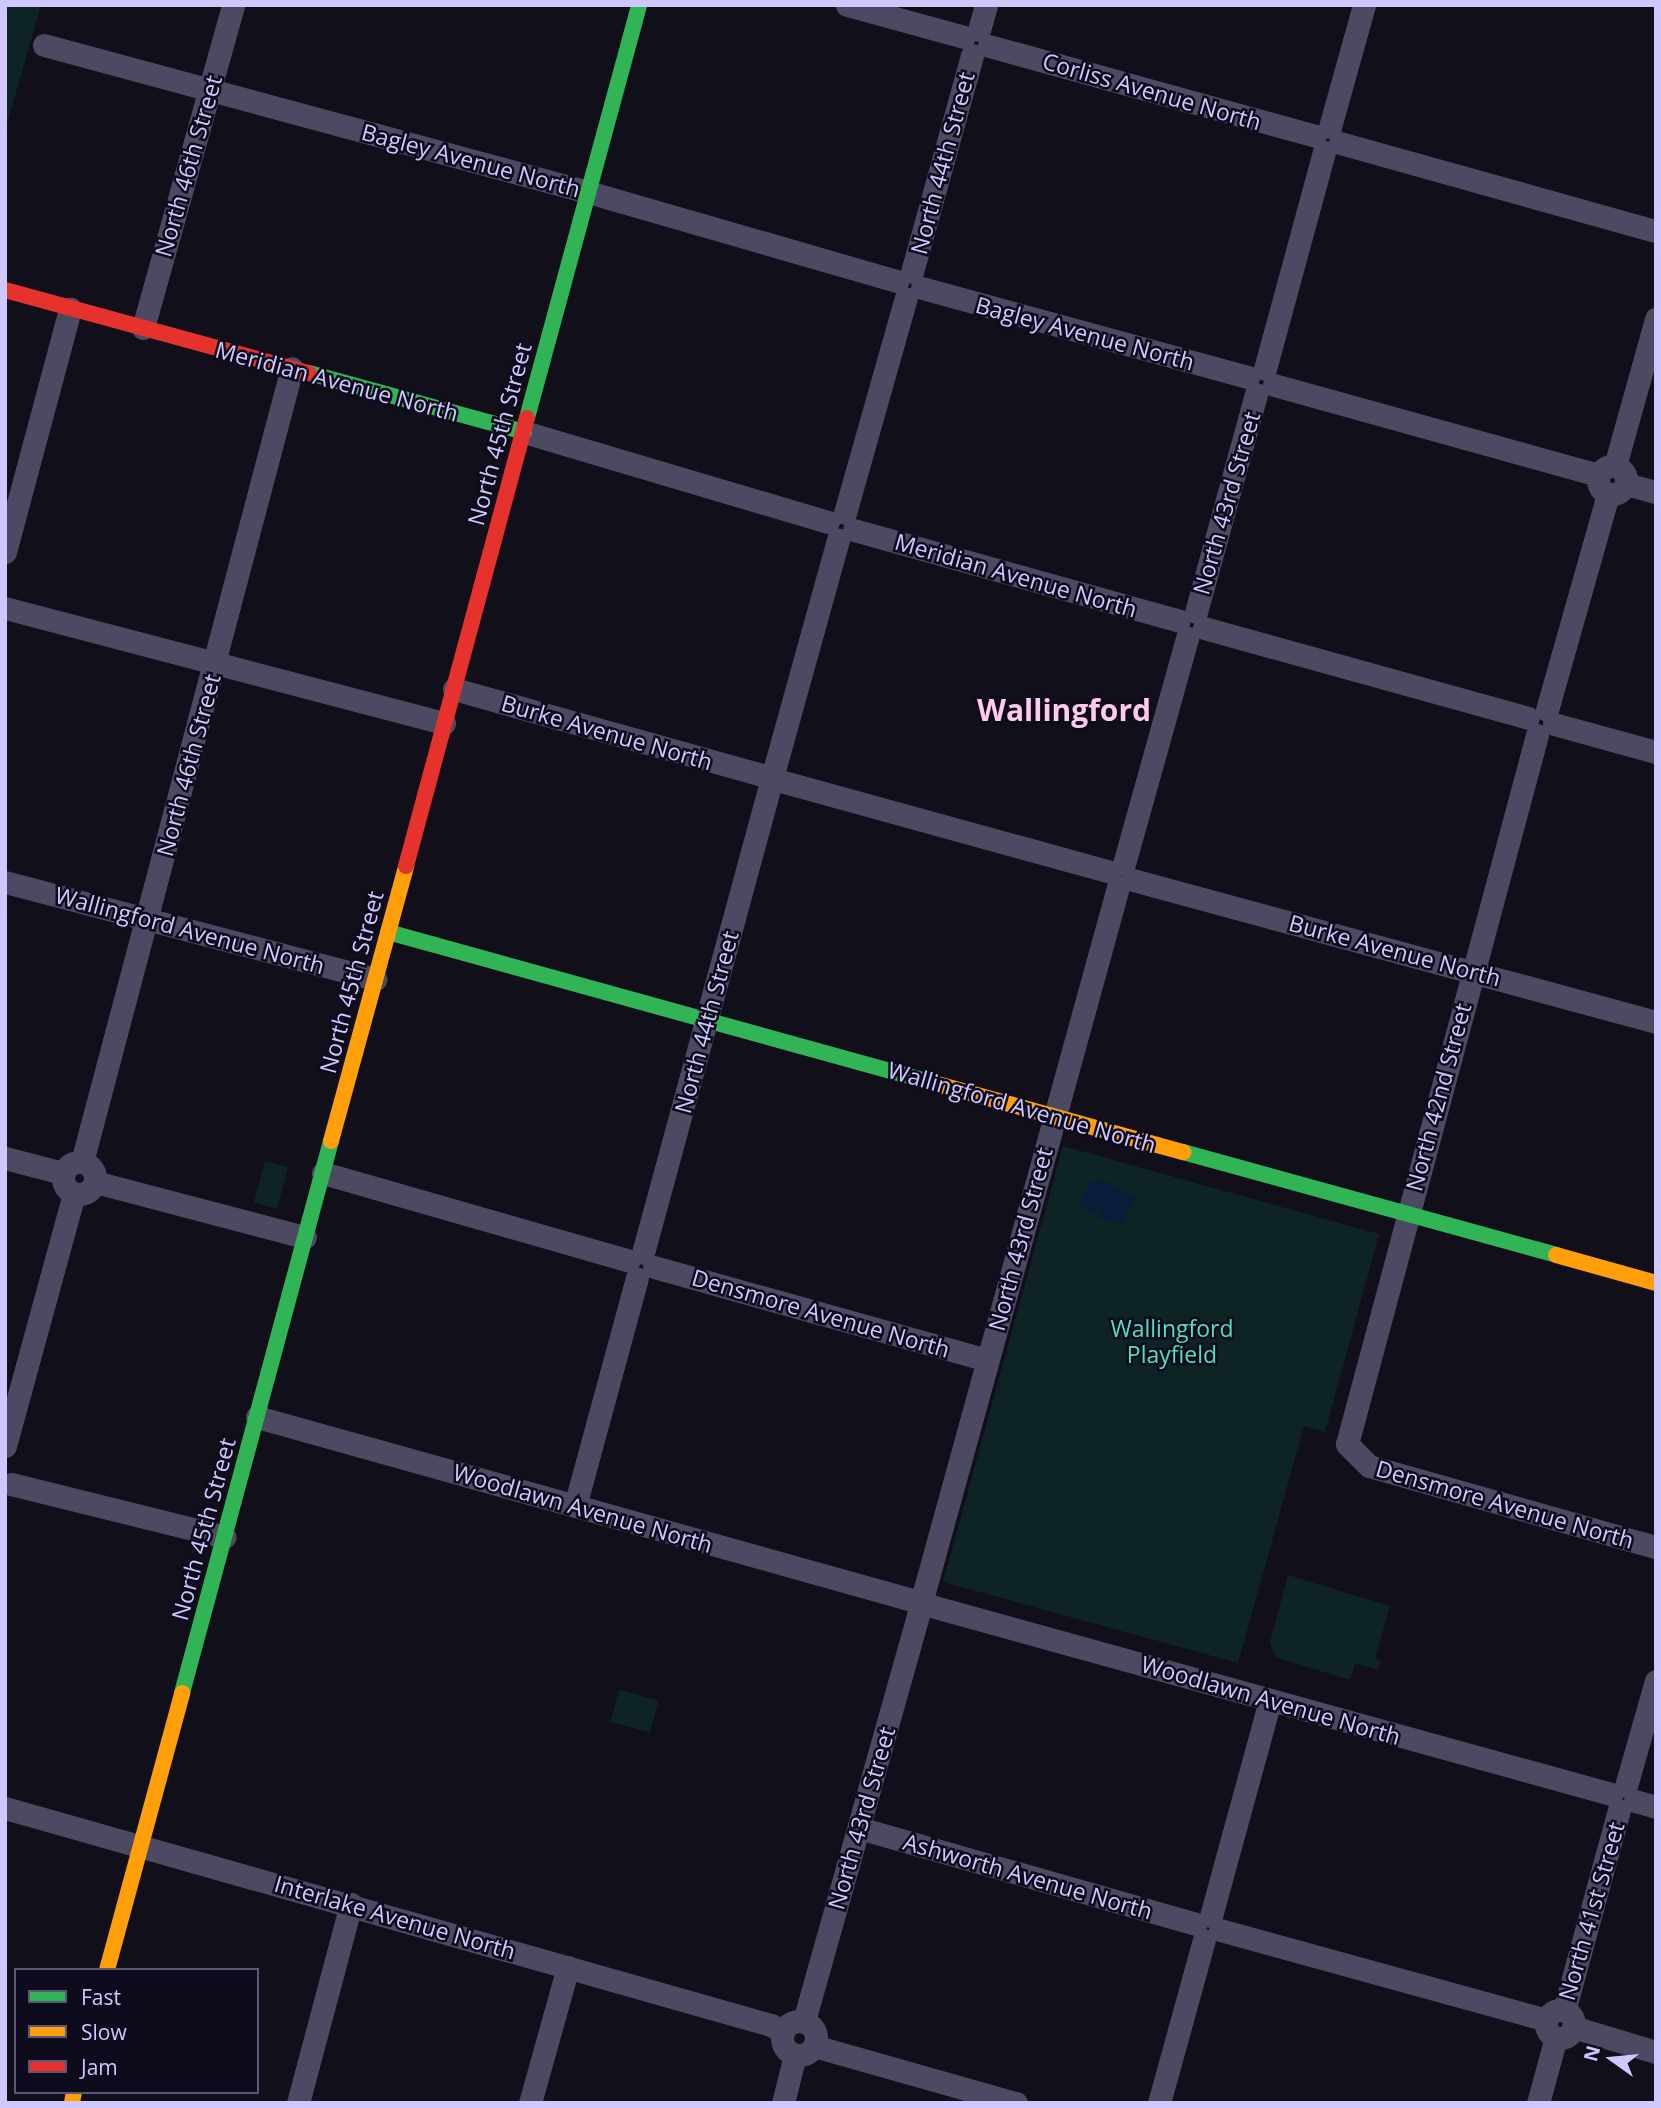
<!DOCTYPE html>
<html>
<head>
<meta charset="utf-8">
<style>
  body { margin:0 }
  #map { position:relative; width:1661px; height:2108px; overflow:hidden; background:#110f19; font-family:"Open Sans",sans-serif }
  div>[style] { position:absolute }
  .green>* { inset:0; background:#0e2424; transform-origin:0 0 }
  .water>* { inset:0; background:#0b1c3b }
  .street>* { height:23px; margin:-11.5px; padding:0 11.5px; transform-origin:11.5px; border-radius:11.5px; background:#4b4a62 }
  .street>.ring { margin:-11.5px; padding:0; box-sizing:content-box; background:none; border:23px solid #4b4a62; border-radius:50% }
  .fast>* { height:16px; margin:-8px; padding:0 8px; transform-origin:8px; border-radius:8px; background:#30b455 }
  .slow>* { height:16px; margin:-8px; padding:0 8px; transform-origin:8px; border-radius:8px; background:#ff9f0a }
  .jam>* { height:16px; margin:-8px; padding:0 8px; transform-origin:8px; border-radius:8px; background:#e5322d }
  span { translate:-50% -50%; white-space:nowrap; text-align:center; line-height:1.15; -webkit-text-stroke:5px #0e0b1d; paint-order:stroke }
  .street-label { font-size:23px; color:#cec8ff }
  .park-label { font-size:23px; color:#52e0bc }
  .district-label { font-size:30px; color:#ffcaec; font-weight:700 }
  .frame { position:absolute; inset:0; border:7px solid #cec8ff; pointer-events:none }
  .legend { position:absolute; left:14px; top:1968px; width:245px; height:126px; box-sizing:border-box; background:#0e0b1d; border:2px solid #5b5777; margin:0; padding:9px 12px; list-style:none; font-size:21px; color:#cec8ff }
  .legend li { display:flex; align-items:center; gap:14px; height:35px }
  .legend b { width:35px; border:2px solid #5b5777 }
  .north { position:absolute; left:1577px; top:2024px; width:70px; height:70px; -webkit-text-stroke:5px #0e0b1d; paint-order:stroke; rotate:285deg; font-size:19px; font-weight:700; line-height:28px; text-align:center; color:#cec8ff }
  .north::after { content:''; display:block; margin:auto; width:24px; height:32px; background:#cec8ff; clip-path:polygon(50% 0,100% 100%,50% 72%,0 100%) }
</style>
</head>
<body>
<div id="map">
  <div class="green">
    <i style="clip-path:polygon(5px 5px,41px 5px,5px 131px)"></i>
    <i style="clip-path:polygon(1063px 1146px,1379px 1234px,1325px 1432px,1304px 1426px,1238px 1663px,943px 1582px)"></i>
    <i style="left:265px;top:1161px;width:24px;height:43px;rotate:15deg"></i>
    <i style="clip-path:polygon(1288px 1575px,1390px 1606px,1375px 1659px,1381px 1661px,1378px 1670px,1355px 1663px,1350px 1680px,1275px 1657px,1270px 1642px)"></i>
    <i style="left:619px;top:1690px;width:41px;height:33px;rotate:15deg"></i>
  </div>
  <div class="water">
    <i style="clip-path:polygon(1103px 1179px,1135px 1198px,1121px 1224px,1099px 1219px,1102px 1205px,1093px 1214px,1079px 1203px,1089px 1183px)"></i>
  </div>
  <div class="street">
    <i style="left:847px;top:5px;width:121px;rotate:15.3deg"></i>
    <i style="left:979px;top:30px;width:26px;rotate:-74deg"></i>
    <i style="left:44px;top:45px;width:564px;rotate:15.12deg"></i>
    <i style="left:588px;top:192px;width:322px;rotate:16.1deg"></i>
    <i style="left:989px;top:46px;width:338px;rotate:15.4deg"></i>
    <i style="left:1330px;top:127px;width:127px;rotate:-74.4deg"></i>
    <i style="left:1340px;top:143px;width:328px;rotate:15.6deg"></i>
    <i style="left:912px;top:272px;width:225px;rotate:-74.5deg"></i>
    <i style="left:922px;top:288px;width:338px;rotate:15.3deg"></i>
    <i style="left:143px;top:328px;width:335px;rotate:-74.4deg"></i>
    <i style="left:1265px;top:369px;width:225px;rotate:-74.8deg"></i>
    <i style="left:1274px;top:385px;width:337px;rotate:15.5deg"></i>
    <i style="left:524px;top:432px;width:317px;rotate:16.5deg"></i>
    <i class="ring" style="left:1598px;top:466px;width:5px;height:5px"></i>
    <i style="left:1615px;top:466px;width:153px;rotate:-74.4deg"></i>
    <i style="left:1626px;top:484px;width:31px;rotate:15deg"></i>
    <i style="left:845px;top:513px;width:223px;rotate:-74.2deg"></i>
    <i style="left:854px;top:530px;width:337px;rotate:15.6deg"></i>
    <i style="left:5px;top:552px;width:252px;rotate:-75deg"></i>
    <i style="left:5px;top:608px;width:454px;rotate:14.7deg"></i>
    <i style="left:1196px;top:612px;width:226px;rotate:-74.6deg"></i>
    <i style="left:1204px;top:628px;width:336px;rotate:15.5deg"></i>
    <i style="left:454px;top:689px;width:319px;rotate:15.6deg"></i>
    <i style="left:1547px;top:710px;width:224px;rotate:-74.2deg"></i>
    <i style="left:1554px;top:724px;width:106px;rotate:15.4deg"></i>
    <i style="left:1537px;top:735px;width:734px;rotate:105deg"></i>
    <i style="left:1347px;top:1444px;width:31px;rotate:45deg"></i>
    <i style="left:1369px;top:1466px;width:298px;rotate:15.8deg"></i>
    <i style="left:775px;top:767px;width:236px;rotate:-74.5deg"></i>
    <i style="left:784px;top:782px;width:339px;rotate:15.4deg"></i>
    <i style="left:1124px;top:864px;width:235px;rotate:-74.4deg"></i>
    <i style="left:1133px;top:880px;width:542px;rotate:15.19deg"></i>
    <i style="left:5px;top:882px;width:383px;rotate:14.7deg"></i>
    <i style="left:5px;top:1158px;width:60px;rotate:14.5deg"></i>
    <i class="ring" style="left:63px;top:1162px;width:9px;height:9px"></i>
    <i style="left:82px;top:1162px;width:821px;rotate:-75.19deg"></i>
    <i style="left:323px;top:1173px;width:318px;rotate:16deg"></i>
    <i style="left:95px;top:1182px;width:217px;rotate:14.7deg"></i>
    <i style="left:643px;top:1253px;width:480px;rotate:-74.8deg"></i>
    <i style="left:654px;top:1267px;width:346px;rotate:15.6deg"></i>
    <i style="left:257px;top:1417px;width:677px;rotate:15.6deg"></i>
    <i style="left:5px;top:1446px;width:261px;rotate:-74.7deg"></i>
    <i style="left:11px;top:1484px;width:220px;rotate:13.9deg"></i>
    <i style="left:575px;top:1506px;width:236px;rotate:-74.8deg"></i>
    <i style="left:924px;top:1592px;width:731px;rotate:-74.61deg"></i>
    <i style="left:931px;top:1606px;width:706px;rotate:15.45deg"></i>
    <i style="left:1626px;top:1786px;width:109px;rotate:-74.1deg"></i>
    <i style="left:1635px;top:1801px;width:22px;rotate:16deg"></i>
    <i style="left:5px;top:1808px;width:796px;rotate:15.82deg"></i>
    <i style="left:771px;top:2025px;width:14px;rotate:30deg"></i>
    <i style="left:859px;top:1828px;width:350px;rotate:15.9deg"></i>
    <i style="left:1211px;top:1916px;width:224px;rotate:-74.7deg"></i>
    <i style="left:1220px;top:1930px;width:339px;rotate:15.4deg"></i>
    <i class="ring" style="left:1546px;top:2010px;width:5px;height:5px"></i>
    <i style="left:1564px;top:2011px;width:208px;rotate:-74.7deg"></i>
    <i class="ring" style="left:782px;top:2021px;width:11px;height:11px"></i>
    <i style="left:804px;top:2021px;width:422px;rotate:-74.3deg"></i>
    <i style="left:1573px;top:2027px;width:87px;rotate:16.8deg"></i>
    <i style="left:814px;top:2046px;width:210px;rotate:15.8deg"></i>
    <i style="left:298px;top:2103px;width:206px;rotate:-75.1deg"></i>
    <i style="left:530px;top:2103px;width:141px;rotate:-74.4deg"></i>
    <i style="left:783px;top:2103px;width:49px;rotate:-76deg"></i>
    <i style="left:1159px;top:2103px;width:169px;rotate:-74.6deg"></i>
    <i style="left:1538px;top:2103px;width:68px;rotate:-74.7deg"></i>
  </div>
  <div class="fast">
    <i style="left:309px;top:373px;width:223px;rotate:15.3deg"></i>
    <i style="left:527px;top:418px;width:428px;rotate:-74.8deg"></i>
    <i style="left:388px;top:932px;width:562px;rotate:15.47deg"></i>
    <i style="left:1183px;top:1152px;width:387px;rotate:15.4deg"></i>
    <i style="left:182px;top:1693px;width:572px;rotate:-74.89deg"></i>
  </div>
  <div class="slow">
    <i style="left:930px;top:1082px;width:263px;rotate:15.5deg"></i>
    <i style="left:331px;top:1141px;width:285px;rotate:-74.7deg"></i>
    <i style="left:1556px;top:1255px;width:104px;rotate:15.6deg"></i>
    <i style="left:107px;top:1970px;width:287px;rotate:-74.8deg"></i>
    <i style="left:72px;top:2103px;width:11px;rotate:-80deg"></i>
  </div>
  <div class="jam">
    <i style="left:5px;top:290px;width:315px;rotate:15.3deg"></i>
    <i style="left:406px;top:866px;width:464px;rotate:-74.9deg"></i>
  </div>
  <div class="street-label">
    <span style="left:1152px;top:91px;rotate:16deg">Corliss Avenue North</span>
    <span style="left:471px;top:160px;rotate:15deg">Bagley Avenue North</span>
    <span style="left:942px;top:163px;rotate:-75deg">North 44th Street</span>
    <span style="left:188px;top:166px;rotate:-74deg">North 46th Street</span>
    <span style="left:1085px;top:333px;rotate:15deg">Bagley Avenue North</span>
    <span style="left:337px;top:381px;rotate:15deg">Meridian Avenue North</span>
    <span style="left:499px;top:434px;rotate:-75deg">North 45th Street</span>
    <span style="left:1226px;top:503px;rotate:-74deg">North 43rd Street</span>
    <span style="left:1016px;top:575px;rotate:16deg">Meridian Avenue North</span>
    <span style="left:607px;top:732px;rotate:16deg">Burke Avenue North</span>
    <span style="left:188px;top:765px;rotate:-75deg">North 46th Street</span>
    <span style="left:190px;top:930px;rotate:15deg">Wallingford Avenue North</span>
    <span style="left:1395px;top:950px;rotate:15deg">Burke Avenue North</span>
    <span style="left:351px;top:982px;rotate:-75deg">North 45th Street</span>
    <span style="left:706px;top:1022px;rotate:-75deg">North 44th Street</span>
    <span style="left:1438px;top:1097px;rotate:-75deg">North 42nd Street</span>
    <span style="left:1022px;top:1107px;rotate:16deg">Wallingford Avenue North</span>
    <span style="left:1020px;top:1239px;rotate:-75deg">North 43rd Street</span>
    <span style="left:821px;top:1313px;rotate:16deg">Densmore Avenue North</span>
    <span style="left:1505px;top:1504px;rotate:16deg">Densmore Avenue North</span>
    <span style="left:583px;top:1508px;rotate:16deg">Woodlawn Avenue North</span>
    <span style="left:203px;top:1529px;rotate:-75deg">North 45th Street</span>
    <span style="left:1271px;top:1700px;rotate:16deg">Woodlawn Avenue North</span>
    <span style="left:861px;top:1818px;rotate:-74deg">North 43rd Street</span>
    <span style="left:1028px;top:1876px;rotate:16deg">Ashworth Avenue North</span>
    <span style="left:1591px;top:1911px;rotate:-74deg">North 41st Street</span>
    <span style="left:395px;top:1917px;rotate:16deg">Interlake Avenue North</span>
  </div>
  <div class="park-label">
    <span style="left:1172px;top:1341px">Wallingford<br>Playfield</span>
  </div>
  <div class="district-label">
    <span style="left:1064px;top:710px">Wallingford</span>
  </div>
  <div class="frame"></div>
  <ul class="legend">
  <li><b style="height:9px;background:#30b455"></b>Fast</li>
  <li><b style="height:9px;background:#ff9f0a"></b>Slow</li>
  <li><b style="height:9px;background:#e5322d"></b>Jam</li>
  </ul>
  <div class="north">N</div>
</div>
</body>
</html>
